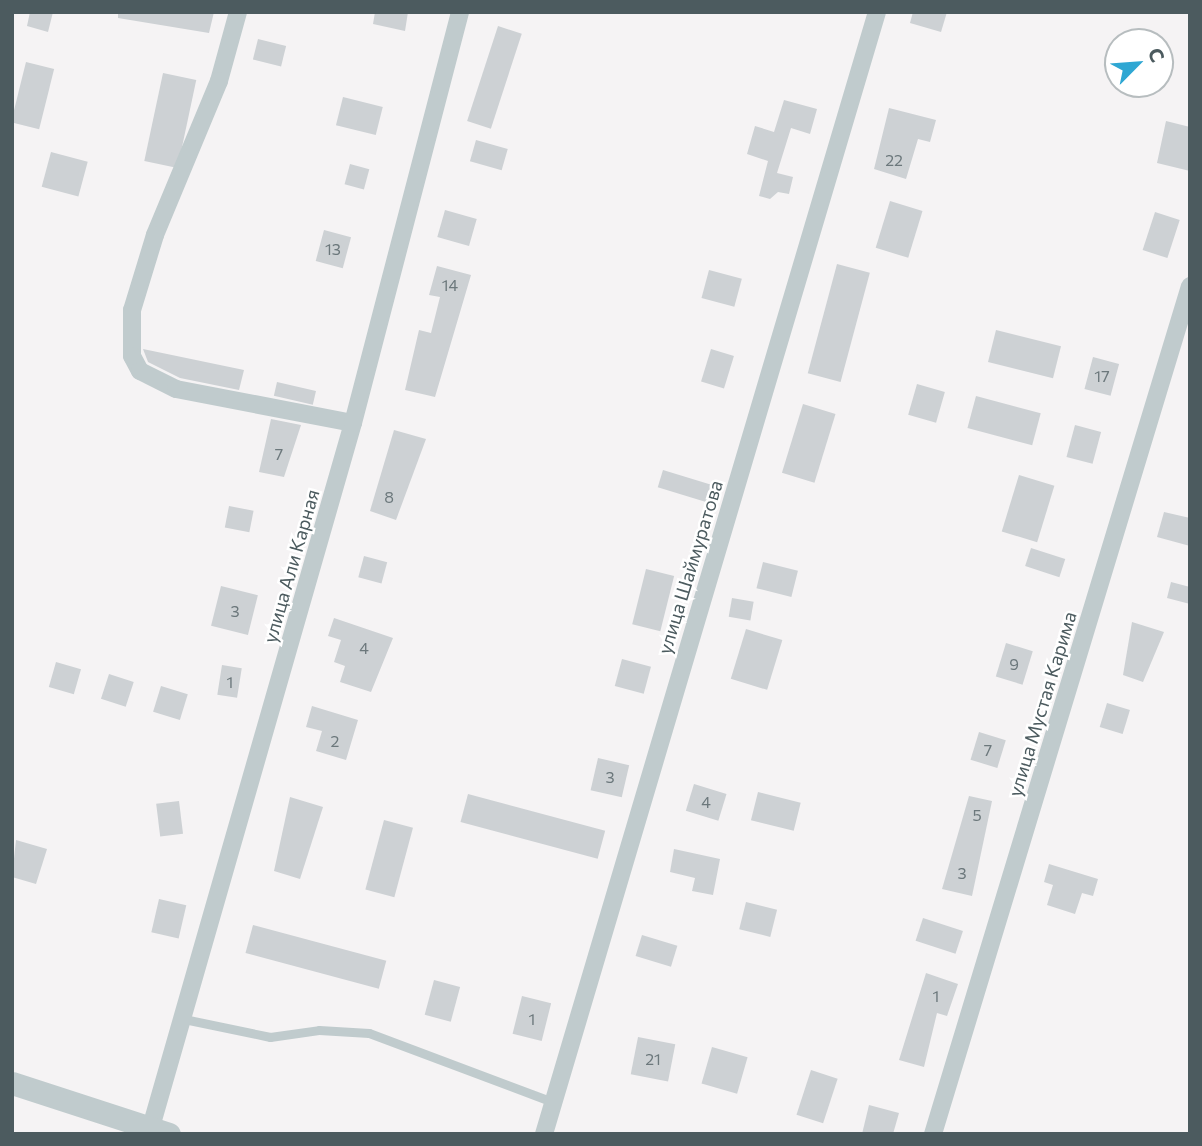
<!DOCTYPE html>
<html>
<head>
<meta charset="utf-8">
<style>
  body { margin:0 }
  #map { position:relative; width:1202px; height:1146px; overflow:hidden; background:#f5f3f4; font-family:Commissioner,sans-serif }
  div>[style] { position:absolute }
  .building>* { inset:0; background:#cdd1d4; transform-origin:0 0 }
  .service>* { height:9px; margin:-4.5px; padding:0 4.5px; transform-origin:4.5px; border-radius:4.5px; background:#c0cbcd }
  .minor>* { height:18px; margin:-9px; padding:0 9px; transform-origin:9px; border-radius:9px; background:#c0cbcd }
  .tertiary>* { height:23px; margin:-11.5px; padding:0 11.5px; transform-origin:11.5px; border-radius:11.5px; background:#c0cbcd }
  span { translate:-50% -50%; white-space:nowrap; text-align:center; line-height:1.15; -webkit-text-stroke:5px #fff; paint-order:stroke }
  .number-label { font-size:16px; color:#6c787c }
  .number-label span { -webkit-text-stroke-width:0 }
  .street-label { font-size:19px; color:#4c5b5f }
  .frame { position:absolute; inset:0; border:14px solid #4c5b5f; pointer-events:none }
  .north { position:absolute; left:1104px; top:28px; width:70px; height:70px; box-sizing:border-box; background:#fff; border:2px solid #b7bdbf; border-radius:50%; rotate:65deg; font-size:19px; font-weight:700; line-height:28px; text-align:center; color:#4c5b5f }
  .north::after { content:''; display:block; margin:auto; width:24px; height:32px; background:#2fa7d3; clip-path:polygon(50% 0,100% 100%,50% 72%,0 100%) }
</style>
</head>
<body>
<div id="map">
  <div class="building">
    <i style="clip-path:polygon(30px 12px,53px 12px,48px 32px,27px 26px)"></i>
    <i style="clip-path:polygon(118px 12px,214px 12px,209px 33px,118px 18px)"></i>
    <i style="clip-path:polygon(375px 12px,408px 12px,405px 31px,373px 24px)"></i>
    <i style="clip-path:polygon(913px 12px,947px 12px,941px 32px,910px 23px)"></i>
    <i style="left:498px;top:26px;width:25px;height:100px;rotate:18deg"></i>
    <i style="left:258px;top:39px;width:29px;height:21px;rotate:14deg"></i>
    <i style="left:26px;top:62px;width:29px;height:62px;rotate:14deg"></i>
    <i style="left:163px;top:73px;width:34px;height:90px;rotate:12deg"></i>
    <i style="left:343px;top:97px;width:41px;height:29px;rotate:14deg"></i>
    <i style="clip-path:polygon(784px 100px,817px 109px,810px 134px,791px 128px,777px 173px,793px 177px,789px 194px,778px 192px,770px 199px,759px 196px,768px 161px,747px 154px,755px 126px,774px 132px)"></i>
    <i style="clip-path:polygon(889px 108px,936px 120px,930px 142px,918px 139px,906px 179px,874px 169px)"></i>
    <i style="clip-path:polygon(1166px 121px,1190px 127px,1190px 171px,1157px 163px)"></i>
    <i style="left:476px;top:140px;width:33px;height:22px;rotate:16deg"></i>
    <i style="left:51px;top:152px;width:38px;height:36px;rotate:15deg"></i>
    <i style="left:350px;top:164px;width:20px;height:21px;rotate:15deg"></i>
    <i style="left:890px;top:201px;width:34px;height:49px;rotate:17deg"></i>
    <i style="left:445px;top:210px;width:33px;height:28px;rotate:16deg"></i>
    <i style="left:1155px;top:212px;width:26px;height:40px;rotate:18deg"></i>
    <i style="left:324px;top:230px;width:28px;height:32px;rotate:15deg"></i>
    <i style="left:837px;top:264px;width:34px;height:113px;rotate:15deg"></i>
    <i style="clip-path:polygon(437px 266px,471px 275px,435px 397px,405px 390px,419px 330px,431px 333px,440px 297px,429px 295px)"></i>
    <i style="left:709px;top:270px;width:34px;height:29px;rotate:15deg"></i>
    <i style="left:996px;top:330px;width:67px;height:33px;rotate:14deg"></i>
    <i style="clip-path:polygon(143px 349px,244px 370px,239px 390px,180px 378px,148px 362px)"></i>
    <i style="left:711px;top:349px;width:24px;height:34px;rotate:17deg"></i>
    <i style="left:1093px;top:357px;width:27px;height:33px;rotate:15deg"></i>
    <i style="left:277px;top:382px;width:40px;height:14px;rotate:13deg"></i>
    <i style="left:917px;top:384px;width:29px;height:32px;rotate:16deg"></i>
    <i style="left:976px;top:396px;width:67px;height:33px;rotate:15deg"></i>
    <i style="left:803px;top:404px;width:34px;height:72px;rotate:17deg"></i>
    <i style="clip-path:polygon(271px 419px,301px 425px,284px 477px,259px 472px)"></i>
    <i style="left:1075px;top:425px;width:27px;height:33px;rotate:15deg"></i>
    <i style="clip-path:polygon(394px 430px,426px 439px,396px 520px,370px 511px)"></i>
    <i style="left:663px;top:470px;width:59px;height:18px;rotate:17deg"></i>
    <i style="left:1019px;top:475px;width:37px;height:59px;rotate:17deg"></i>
    <i style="left:229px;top:506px;width:25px;height:22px;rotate:11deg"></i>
    <i style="clip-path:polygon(1164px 512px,1190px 518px,1190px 546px,1157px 537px)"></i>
    <i style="left:1031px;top:548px;width:36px;height:19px;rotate:18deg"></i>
    <i style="left:364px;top:556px;width:24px;height:22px;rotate:15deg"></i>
    <i style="left:763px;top:562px;width:36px;height:27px;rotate:14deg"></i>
    <i style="left:646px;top:569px;width:29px;height:57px;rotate:14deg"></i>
    <i style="clip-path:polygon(1171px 582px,1190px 587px,1190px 604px,1167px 598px)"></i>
    <i style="left:221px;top:586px;width:38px;height:41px;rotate:14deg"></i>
    <i style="left:732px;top:598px;width:22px;height:19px;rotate:10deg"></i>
    <i style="clip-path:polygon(334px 618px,393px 638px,371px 692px,340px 682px,345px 666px,334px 662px,341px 640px,328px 636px)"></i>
    <i style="clip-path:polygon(1132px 622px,1164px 632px,1143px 682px,1123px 675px)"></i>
    <i style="left:746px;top:629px;width:38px;height:52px;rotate:17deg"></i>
    <i style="left:1006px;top:643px;width:28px;height:35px;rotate:17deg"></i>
    <i style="left:622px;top:659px;width:30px;height:28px;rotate:15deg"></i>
    <i style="left:56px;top:662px;width:26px;height:26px;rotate:16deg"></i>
    <i style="left:222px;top:665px;width:20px;height:30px;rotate:9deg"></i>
    <i style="left:109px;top:674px;width:26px;height:26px;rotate:18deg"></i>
    <i style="left:161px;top:686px;width:28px;height:27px;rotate:17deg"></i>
    <i style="left:1107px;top:703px;width:24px;height:25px;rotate:17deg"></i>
    <i style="clip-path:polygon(312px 706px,358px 720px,346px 760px,316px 751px,322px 731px,306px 727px)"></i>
    <i style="left:979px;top:732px;width:28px;height:29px;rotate:17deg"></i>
    <i style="left:598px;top:758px;width:32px;height:33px;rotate:13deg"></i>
    <i style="left:694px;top:784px;width:34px;height:28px;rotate:17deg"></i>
    <i style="left:758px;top:792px;width:44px;height:29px;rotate:14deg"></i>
    <i style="left:468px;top:794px;width:142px;height:29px;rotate:15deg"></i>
    <i style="clip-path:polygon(969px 796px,992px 801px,972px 896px,942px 889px)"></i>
    <i style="clip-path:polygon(290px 797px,323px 807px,300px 879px,274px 871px)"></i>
    <i style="left:179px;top:801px;width:33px;height:23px;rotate:83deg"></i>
    <i style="left:384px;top:820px;width:30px;height:72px;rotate:15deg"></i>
    <i style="clip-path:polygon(16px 840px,47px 849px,36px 884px,12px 877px)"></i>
    <i style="clip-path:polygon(674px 849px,720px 859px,713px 895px,692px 891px,695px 878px,670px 872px)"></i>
    <i style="clip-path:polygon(1049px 864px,1098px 879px,1093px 896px,1082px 893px,1075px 914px,1047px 905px,1053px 885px,1044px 882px)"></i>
    <i style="left:159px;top:899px;width:28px;height:34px;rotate:13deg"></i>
    <i style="left:746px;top:902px;width:32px;height:28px;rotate:14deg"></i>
    <i style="left:923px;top:918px;width:42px;height:24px;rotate:18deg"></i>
    <i style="left:253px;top:925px;width:138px;height:29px;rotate:15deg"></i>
    <i style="left:642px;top:935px;width:37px;height:22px;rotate:17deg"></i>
    <i style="clip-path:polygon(926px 973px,958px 984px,947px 1016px,937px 1013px,924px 1067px,899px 1060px)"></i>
    <i style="left:434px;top:980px;width:27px;height:36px;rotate:15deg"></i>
    <i style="left:522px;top:996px;width:30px;height:39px;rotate:14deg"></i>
    <i style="left:638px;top:1037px;width:38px;height:38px;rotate:11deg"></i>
    <i style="left:712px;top:1047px;width:37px;height:38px;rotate:16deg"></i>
    <i style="left:811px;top:1070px;width:28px;height:47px;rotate:18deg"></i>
    <i style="clip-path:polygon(869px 1105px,899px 1113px,893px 1134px,862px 1134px)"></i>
  </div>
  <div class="service">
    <i style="left:184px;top:1019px;width:88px;rotate:11.8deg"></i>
    <i style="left:270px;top:1037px;width:49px;rotate:-8.1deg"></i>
    <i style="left:319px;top:1030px;width:50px;rotate:3.4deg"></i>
    <i style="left:369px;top:1033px;width:197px;rotate:20.6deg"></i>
  </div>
  <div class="minor">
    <i style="left:238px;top:12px;width:72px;rotate:105.4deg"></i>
    <i style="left:219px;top:81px;width:167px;rotate:112.6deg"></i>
    <i style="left:155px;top:235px;width:78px;rotate:107deg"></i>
    <i style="left:132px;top:310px;width:46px;rotate:90deg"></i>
    <i style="left:132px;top:356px;width:17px;rotate:62deg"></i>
    <i style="left:140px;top:371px;width:40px;rotate:26.6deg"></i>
    <i style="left:176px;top:389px;width:180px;rotate:10.9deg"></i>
    <i style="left:151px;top:1127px;width:732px;rotate:-73.99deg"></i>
    <i style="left:353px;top:423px;width:425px;rotate:-75.4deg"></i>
    <i style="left:544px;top:1134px;width:1170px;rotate:-73.47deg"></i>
    <i style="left:933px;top:1134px;width:886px;rotate:-73.14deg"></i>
  </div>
  <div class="tertiary">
    <i style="left:12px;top:1083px;width:165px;rotate:18deg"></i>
  </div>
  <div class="number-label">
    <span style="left:894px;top:160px">22</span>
    <span style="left:333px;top:249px">13</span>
    <span style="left:450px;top:285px">14</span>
    <span style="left:1102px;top:376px">17</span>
    <span style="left:279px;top:454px">7</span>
    <span style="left:389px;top:497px">8</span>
    <span style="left:235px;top:611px">3</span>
    <span style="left:364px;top:648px">4</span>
    <span style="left:1014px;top:664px">9</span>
    <span style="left:230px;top:682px">1</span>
    <span style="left:335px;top:741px">2</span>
    <span style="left:988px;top:750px">7</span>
    <span style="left:610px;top:777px">3</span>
    <span style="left:706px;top:802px">4</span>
    <span style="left:977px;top:815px">5</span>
    <span style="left:962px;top:873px">3</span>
    <span style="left:936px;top:996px">1</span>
    <span style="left:532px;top:1019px">1</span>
    <span style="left:653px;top:1059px">21</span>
  </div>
  <div class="street-label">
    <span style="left:291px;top:566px;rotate:-74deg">улица Али Карная</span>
    <span style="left:690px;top:567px;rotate:-73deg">улица Шаймуратова</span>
    <span style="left:1042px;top:704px;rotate:-73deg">улица Мустая Карима</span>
  </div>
  <div class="frame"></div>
  <div class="north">С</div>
</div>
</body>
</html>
